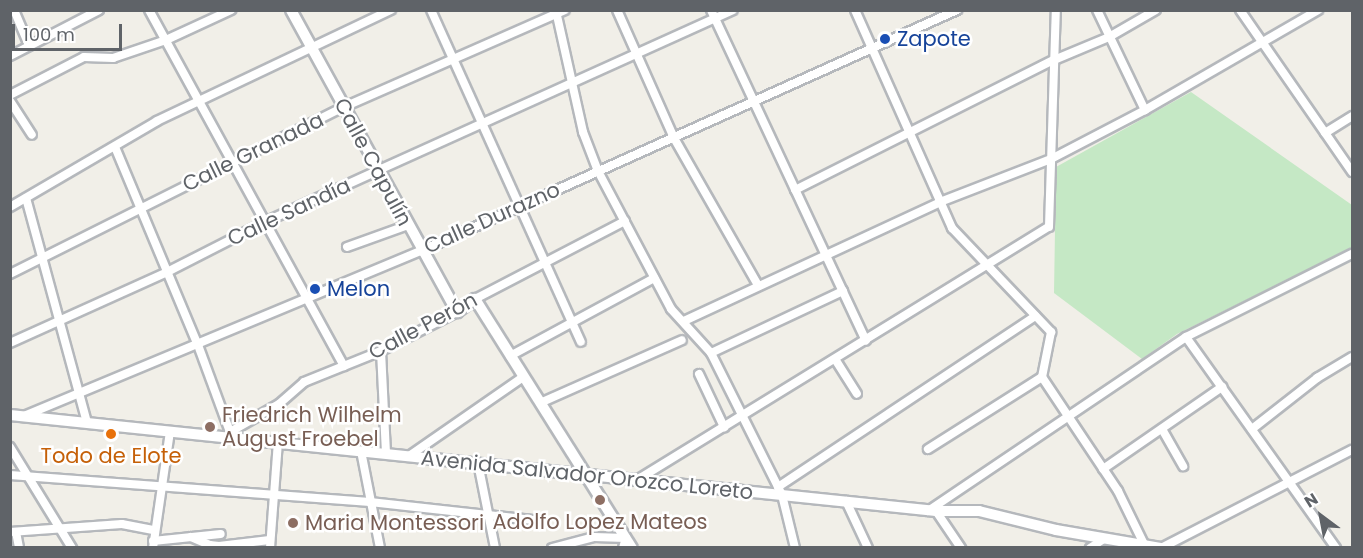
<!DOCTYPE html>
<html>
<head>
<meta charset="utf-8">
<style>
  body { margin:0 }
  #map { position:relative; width:1363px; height:558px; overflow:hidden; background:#f1efe8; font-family:Poppins,sans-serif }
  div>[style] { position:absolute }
  .green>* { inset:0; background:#c5e8c5 }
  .roads { filter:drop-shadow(2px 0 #b5b8bc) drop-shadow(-2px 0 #b5b8bc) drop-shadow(0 2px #b5b8bc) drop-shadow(0 -2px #b5b8bc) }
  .minor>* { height:8px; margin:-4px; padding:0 4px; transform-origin:4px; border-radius:4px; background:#fff }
  .tertiary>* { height:10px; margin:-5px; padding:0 5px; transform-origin:5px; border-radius:5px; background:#fff }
  .dots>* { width:16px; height:16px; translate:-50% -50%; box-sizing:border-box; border:3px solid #fff; border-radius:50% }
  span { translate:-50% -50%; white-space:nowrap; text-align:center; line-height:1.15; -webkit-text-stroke:5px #fff; paint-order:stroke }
  .transit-label { font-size:21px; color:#164399 }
  .left { translate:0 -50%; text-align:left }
  .street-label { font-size:21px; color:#5f6368 }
  .education-label { font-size:21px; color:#785e54 }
  .food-label { font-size:21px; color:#c56008 }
  .frame { position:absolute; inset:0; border:12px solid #5f6368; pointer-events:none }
  .north { position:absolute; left:1291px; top:486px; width:60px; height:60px; -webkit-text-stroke:4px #fff; paint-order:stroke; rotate:328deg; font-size:16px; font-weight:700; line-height:24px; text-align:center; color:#5f6368 }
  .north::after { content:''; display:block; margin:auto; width:21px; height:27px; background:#5f6368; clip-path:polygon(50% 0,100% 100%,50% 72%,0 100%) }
  .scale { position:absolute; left:12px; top:24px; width:110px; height:27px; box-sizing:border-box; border:3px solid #5f6368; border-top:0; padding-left:8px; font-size:18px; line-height:21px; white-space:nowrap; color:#5f6368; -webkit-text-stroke:4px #fff; paint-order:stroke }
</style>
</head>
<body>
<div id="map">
  <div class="green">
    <i style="clip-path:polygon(1191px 92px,1352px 205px,1352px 248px,1177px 334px,1142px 359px,1054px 293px,1056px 167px)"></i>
  </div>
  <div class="roads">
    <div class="minor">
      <i style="left:14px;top:10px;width:39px;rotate:67deg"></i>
      <i style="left:149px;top:10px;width:406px;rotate:61.3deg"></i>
      <i style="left:431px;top:10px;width:364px;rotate:65.7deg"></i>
      <i style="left:617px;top:10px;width:140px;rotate:66deg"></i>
      <i style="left:674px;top:138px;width:169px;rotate:60.3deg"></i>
      <i style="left:711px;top:10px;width:365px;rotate:64.9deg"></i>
      <i style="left:855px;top:10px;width:239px;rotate:66deg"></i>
      <i style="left:952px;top:228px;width:144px;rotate:46.4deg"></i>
      <i style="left:1051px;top:332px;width:46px;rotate:101.3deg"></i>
      <i style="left:1042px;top:377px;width:135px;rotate:147.7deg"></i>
      <i style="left:1097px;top:10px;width:111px;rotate:64.4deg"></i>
      <i style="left:1240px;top:10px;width:197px;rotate:55.3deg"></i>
      <i style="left:556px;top:11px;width:124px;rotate:77.4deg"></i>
      <i style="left:583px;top:132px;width:42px;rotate:69deg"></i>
      <i style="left:598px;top:171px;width:156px;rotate:62.1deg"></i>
      <i style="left:671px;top:309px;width:59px;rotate:47.7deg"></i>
      <i style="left:711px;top:353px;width:159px;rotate:63.4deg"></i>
      <i style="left:782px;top:495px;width:55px;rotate:76.2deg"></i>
      <i style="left:10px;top:56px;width:100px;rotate:-27.3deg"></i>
      <i style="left:10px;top:95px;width:83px;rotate:-27.2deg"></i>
      <i style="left:84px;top:57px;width:29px;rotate:2deg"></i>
      <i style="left:113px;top:58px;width:56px;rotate:-18.8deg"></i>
      <i style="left:166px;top:40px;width:72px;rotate:-24.8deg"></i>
      <i style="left:10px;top:101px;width:40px;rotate:57.1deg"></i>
      <i style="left:1325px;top:133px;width:32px;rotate:-32deg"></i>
      <i style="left:115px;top:147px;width:215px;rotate:67.3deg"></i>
      <i style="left:198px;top:345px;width:93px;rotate:69.8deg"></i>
      <i style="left:795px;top:190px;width:290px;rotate:-26.7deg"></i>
      <i style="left:1054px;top:60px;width:60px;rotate:-22.7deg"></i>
      <i style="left:1109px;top:37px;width:54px;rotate:-29.9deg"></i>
      <i style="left:26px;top:198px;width:233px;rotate:74.8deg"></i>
      <i style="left:10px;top:207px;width:170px;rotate:-30.3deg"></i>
      <i style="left:157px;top:121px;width:259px;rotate:-25.4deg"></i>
      <i style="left:347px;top:247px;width:65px;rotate:-19.8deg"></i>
      <i style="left:10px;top:274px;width:373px;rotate:-26.6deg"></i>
      <i style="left:344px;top:107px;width:241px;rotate:-23.7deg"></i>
      <i style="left:475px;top:299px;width:169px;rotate:-27.5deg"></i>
      <i style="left:684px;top:321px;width:282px;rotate:-24.9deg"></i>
      <i style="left:940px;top:202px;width:119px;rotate:-21.2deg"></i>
      <i style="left:1051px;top:159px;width:106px;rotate:-27.5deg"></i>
      <i style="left:1145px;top:110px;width:200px;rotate:-30deg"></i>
      <i style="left:1186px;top:337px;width:259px;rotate:54.6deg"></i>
      <i style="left:10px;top:343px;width:172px;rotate:-24.3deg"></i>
      <i style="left:167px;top:272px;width:110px;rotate:-27deg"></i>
      <i style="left:265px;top:222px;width:125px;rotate:-24.5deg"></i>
      <i style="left:379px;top:170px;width:388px;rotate:-24.3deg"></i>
      <i style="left:381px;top:351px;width:103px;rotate:87.2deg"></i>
      <i style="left:711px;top:353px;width:146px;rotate:-25.2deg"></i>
      <i style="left:510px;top:356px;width:164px;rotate:-28.4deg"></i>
      <i style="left:835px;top:359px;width:41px;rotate:57.8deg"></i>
      <i style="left:699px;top:374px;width:59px;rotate:64.7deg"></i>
      <i style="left:1042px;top:377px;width:137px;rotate:56.3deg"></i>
      <i style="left:1118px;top:491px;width:59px;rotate:63.9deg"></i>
      <i style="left:540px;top:403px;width:155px;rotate:-23.9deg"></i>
      <i style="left:24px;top:416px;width:430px;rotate:-22.6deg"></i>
      <i style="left:421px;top:251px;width:588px;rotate:-24.21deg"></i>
      <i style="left:1162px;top:429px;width:43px;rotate:60.4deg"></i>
      <i style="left:1252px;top:429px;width:83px;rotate:-38.1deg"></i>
      <i style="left:1317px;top:378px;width:41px;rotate:-31deg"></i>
      <i style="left:229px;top:436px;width:4px;rotate:-76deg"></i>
      <i style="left:230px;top:432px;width:56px;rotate:-29.7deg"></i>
      <i style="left:279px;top:404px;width:33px;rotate:-41deg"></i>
      <i style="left:304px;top:382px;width:83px;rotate:-21.9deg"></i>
      <i style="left:381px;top:351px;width:85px;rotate:-27.2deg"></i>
      <i style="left:10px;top:447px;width:119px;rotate:58.5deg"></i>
      <i style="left:361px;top:451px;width:99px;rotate:78.9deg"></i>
      <i style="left:409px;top:456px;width:139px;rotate:-34.7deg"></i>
      <i style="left:478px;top:463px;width:87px;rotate:78.7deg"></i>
      <i style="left:1103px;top:469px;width:145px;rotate:-34.6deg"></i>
      <i style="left:10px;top:475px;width:361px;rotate:4.3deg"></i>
      <i style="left:370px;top:502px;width:173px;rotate:6.3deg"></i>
      <i style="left:637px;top:480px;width:483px;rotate:-31.6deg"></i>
      <i style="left:1049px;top:227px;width:217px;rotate:-88.2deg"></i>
      <i style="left:778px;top:487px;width:309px;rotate:-33.6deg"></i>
      <i style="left:846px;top:501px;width:52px;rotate:64.9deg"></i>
      <i style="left:928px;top:511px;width:311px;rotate:-34deg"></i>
      <i style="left:1186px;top:337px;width:186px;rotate:-26.6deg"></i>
      <i style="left:936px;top:511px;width:45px;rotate:56deg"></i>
      <i style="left:10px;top:532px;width:112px;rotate:-4.1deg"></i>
      <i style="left:122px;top:524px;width:33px;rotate:11deg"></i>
      <i style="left:16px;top:532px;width:16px;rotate:79deg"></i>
      <i style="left:191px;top:537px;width:21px;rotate:23deg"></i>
      <i style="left:210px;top:545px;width:9px;rotate:6deg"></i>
      <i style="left:219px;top:546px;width:51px;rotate:-6.7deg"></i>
      <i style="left:153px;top:541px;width:68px;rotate:-5.9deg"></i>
      <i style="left:153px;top:548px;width:118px;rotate:-81.7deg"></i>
      <i style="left:270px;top:548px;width:106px;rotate:-85.7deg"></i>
      <i style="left:552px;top:548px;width:43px;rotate:-14.7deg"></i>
      <i style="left:594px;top:537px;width:32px;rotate:2deg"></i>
      <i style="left:626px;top:538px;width:10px;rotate:107deg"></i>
      <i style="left:1090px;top:548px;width:17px;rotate:-33deg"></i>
      <i style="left:1161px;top:548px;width:215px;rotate:-27.2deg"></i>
    </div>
    <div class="tertiary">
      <i style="left:291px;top:10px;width:345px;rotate:61.2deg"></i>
      <i style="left:457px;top:312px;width:22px;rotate:-36deg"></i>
      <i style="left:475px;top:299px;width:294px;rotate:57.8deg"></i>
      <i style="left:10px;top:415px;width:931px;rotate:5.92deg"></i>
      <i style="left:936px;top:511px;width:43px"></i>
      <i style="left:979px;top:511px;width:79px;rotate:13.9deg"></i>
      <i style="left:1056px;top:530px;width:106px;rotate:9.8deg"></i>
    </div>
  </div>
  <div class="dots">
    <i style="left:885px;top:39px;background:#1a4fb4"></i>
    <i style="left:315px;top:289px;background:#1a4fb4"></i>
    <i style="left:210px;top:427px;background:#8d6e63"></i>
    <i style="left:111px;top:434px;background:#e8710a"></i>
    <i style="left:600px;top:500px;background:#8d6e63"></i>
    <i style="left:293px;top:523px;background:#8d6e63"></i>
  </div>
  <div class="transit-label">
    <span class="left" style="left:897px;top:39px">Zapote</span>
    <span class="left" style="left:327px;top:289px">Melon</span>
  </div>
  <div class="street-label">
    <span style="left:253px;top:152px;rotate:-26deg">Calle Granada</span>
    <span style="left:373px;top:162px;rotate:62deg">Calle Capulín</span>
    <span style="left:289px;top:212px;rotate:-25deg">Calle Sandía</span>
    <span style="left:492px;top:218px;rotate:-24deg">Calle Durazno</span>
    <span style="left:423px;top:326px;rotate:-28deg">Calle Perón</span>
    <span style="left:587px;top:475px;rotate:6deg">Avenida Salvador Orozco Loreto</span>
  </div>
  <div class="education-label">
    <span class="left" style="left:222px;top:427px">Friedrich Wilhelm<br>August Froebel</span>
    <span style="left:600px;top:522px">Adolfo Lopez Mateos</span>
    <span class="left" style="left:305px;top:523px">Maria Montessori</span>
  </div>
  <div class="food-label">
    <span style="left:111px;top:456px">Todo de Elote</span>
  </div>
  <div class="frame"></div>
  <div class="north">N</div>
  <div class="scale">100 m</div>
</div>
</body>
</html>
